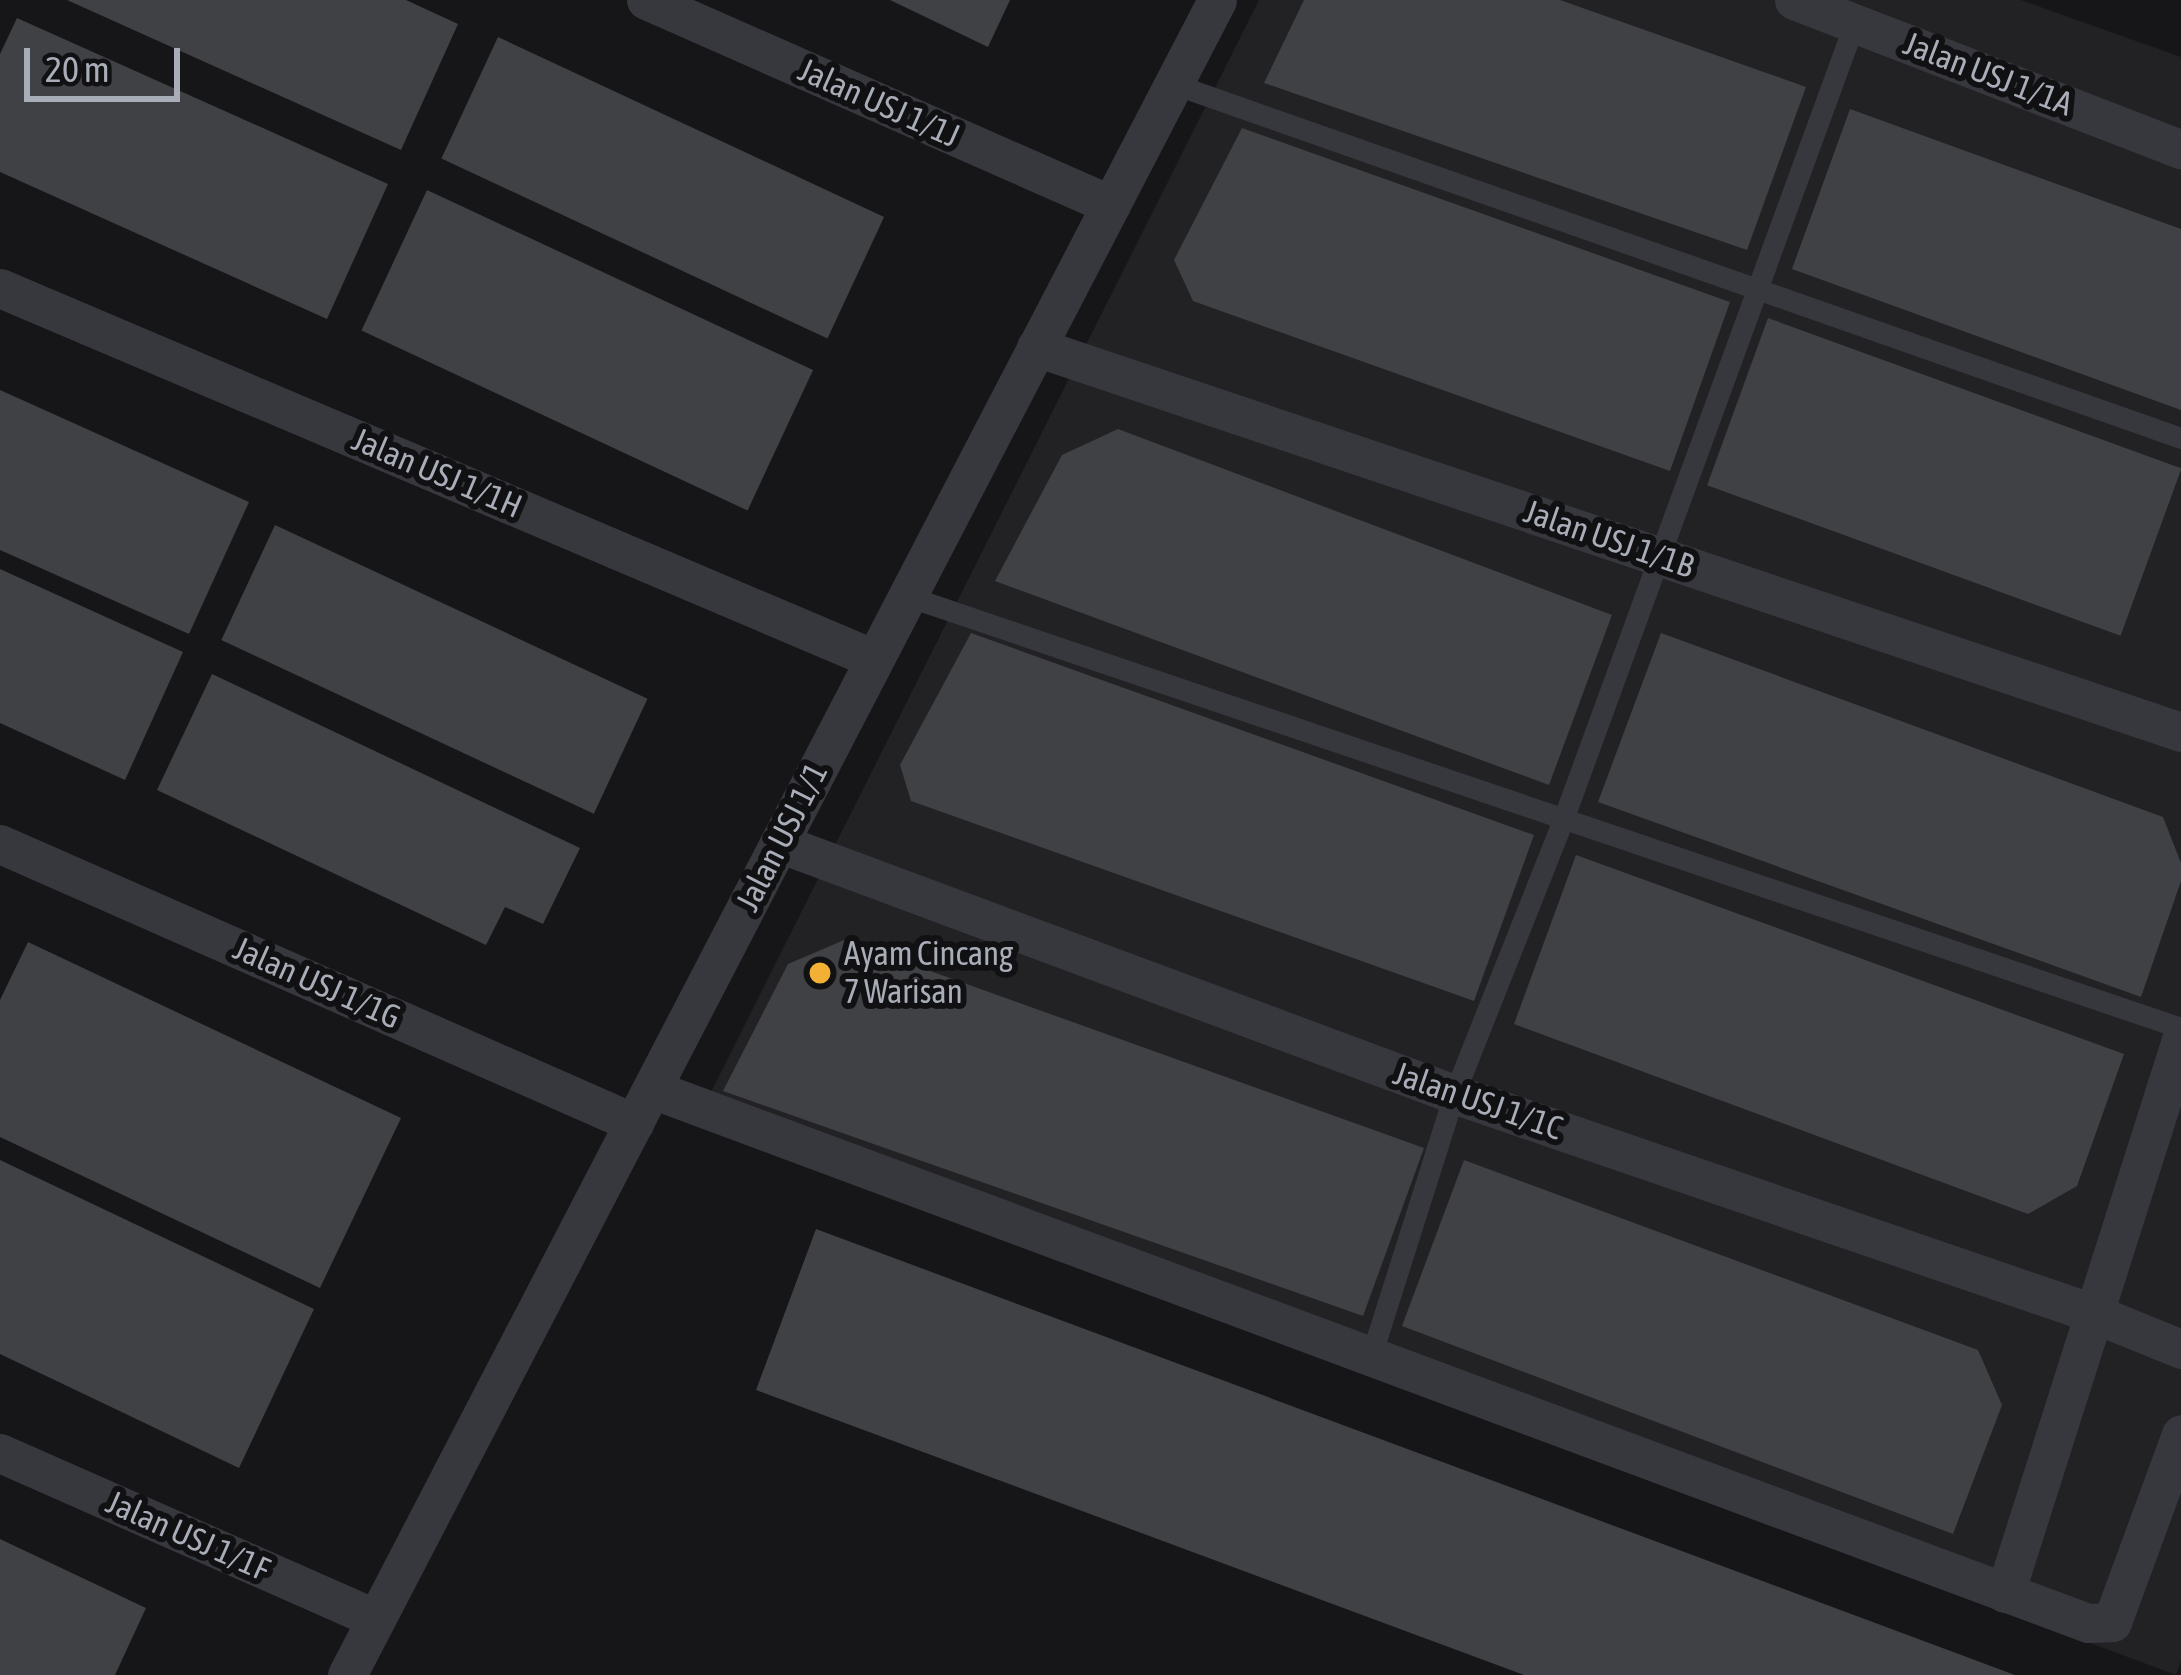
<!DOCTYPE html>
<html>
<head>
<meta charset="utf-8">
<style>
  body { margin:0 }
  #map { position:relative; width:2181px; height:1675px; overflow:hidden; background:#161618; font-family:"Asap Condensed",sans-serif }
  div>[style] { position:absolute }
  .built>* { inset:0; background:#222225 }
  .building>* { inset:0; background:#404145; transform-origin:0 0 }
  .service>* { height:21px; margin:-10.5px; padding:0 10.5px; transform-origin:10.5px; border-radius:10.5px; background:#37383d }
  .minor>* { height:39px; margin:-19.5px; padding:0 19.5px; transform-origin:19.5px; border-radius:19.5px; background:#37383d }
  .dots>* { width:33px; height:33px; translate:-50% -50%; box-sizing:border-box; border:6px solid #111113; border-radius:50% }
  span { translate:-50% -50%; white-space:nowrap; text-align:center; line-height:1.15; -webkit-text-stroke:12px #111113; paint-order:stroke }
  .street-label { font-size:33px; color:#a8adb8 }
  .poi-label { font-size:33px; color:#a8adb8 }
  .left { translate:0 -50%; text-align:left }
  .scale { position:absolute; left:24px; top:48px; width:156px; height:54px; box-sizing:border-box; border:6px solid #a8adb8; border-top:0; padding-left:15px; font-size:36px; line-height:42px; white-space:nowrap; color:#a8adb8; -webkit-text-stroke:9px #111113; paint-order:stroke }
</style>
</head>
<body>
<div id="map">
  <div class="built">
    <i style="clip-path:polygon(1259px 0,2021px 0,2181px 57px,2181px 1661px,2176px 1675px,696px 1122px)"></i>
  </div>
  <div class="building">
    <i style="clip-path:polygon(67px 0,406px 0,458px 24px,401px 150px)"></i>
    <i style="clip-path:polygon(890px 0,1010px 0,988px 47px)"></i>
    <i style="clip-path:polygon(1304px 0,1560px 0,1806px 87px,1747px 250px,1264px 83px)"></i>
    <i style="clip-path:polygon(17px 18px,388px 184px,327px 319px,0 172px,0 54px)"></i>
    <i style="left:498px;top:37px;width:426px;height:134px;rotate:25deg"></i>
    <i style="clip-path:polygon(1850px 109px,2181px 229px,2181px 410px,1792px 269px)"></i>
    <i style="clip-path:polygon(1242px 128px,1730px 302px,1670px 471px,1193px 301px,1174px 260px)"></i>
    <i style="left:427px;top:190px;width:426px;height:155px;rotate:25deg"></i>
    <i style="left:1768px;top:318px;width:440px;height:178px;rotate:20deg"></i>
    <i style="clip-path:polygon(0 390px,249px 502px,189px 634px,0 550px)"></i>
    <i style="clip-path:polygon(1118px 429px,1612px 615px,1549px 785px,995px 581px,1062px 455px)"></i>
    <i style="left:275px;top:525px;width:411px;height:127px;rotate:25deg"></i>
    <i style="clip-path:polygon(0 569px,183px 652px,125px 780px,0 723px)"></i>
    <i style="clip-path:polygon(971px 633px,1534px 835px,1474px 1001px,911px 801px,900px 765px)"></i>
    <i style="clip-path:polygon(1661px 633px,2163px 817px,2181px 863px,2181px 881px,2141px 997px,1598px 802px)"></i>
    <i style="clip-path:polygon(212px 674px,580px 848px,543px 924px,505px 907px,486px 945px,157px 790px)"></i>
    <i style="clip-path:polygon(1576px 855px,2124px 1054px,2077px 1186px,2028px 1214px,1514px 1024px)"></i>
    <i style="clip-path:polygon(844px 940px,1424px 1148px,1363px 1316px,723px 1091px,788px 964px)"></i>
    <i style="clip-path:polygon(28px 942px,401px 1118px,320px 1288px,0 1137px,0 1000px)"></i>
    <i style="clip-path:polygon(0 1160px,314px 1309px,239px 1468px,0 1354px)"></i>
    <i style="clip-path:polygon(1464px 1160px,1978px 1350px,2002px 1405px,1953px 1534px,1402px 1326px)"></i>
    <i style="clip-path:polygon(816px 1229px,2015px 1675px,1524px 1675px,756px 1390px)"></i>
    <i style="clip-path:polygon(0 1539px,146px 1608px,115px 1675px,0 1675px)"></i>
  </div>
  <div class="service">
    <i style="left:1174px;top:84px;width:1067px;rotate:19.37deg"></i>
    <i style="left:907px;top:596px;width:1345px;rotate:18.73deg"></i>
    <i style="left:1371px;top:1356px;width:275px;rotate:-72.4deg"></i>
    <i style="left:1454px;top:1094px;width:298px;rotate:-68.3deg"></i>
    <i style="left:1564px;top:817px;width:847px;rotate:-69.9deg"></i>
  </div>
  <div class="minor">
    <i style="left:646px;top:0;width:508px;rotate:23.79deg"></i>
    <i style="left:1794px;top:0;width:415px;rotate:21.1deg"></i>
    <i style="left:0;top:288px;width:949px;rotate:23deg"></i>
    <i style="left:1036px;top:347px;width:1208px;rotate:18.58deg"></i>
    <i style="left:779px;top:843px;width:720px;rotate:20.4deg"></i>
    <i style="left:1454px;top:1094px;width:678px;rotate:18.94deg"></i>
    <i style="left:2095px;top:1314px;width:93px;rotate:22.1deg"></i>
    <i style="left:0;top:844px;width:693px;rotate:23.75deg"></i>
    <i style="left:652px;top:1089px;width:1532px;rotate:20.4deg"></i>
    <i style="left:2088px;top:1623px;width:24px;rotate:-2deg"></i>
    <i style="left:2112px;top:1622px;width:200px;rotate:-69.8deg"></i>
    <i style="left:0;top:1453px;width:411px;rotate:23.8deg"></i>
    <i style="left:2005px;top:1593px;width:580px;rotate:-72.35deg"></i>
    <i style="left:347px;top:1675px;width:1887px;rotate:-62.55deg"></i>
  </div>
  <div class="dots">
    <i style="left:820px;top:973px;background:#f2b134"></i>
  </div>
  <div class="street-label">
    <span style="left:1988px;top:74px;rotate:21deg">Jalan USJ 1/1A</span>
    <span style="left:879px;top:103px;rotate:24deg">Jalan USJ 1/1J</span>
    <span style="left:437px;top:473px;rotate:23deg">Jalan USJ 1/1H</span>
    <span style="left:1609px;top:539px;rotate:19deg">Jalan USJ 1/1B</span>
    <span style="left:782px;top:837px;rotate:-63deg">Jalan USJ 1/1</span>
    <span style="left:317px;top:983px;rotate:24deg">Jalan USJ 1/1G</span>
    <span style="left:1478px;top:1101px;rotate:19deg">Jalan USJ 1/1C</span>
    <span style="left:188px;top:1536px;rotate:24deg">Jalan USJ 1/1F</span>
  </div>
  <div class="poi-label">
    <span class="left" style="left:844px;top:973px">Ayam Cincang<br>7 Warisan</span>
  </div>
  <div class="scale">20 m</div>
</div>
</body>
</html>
